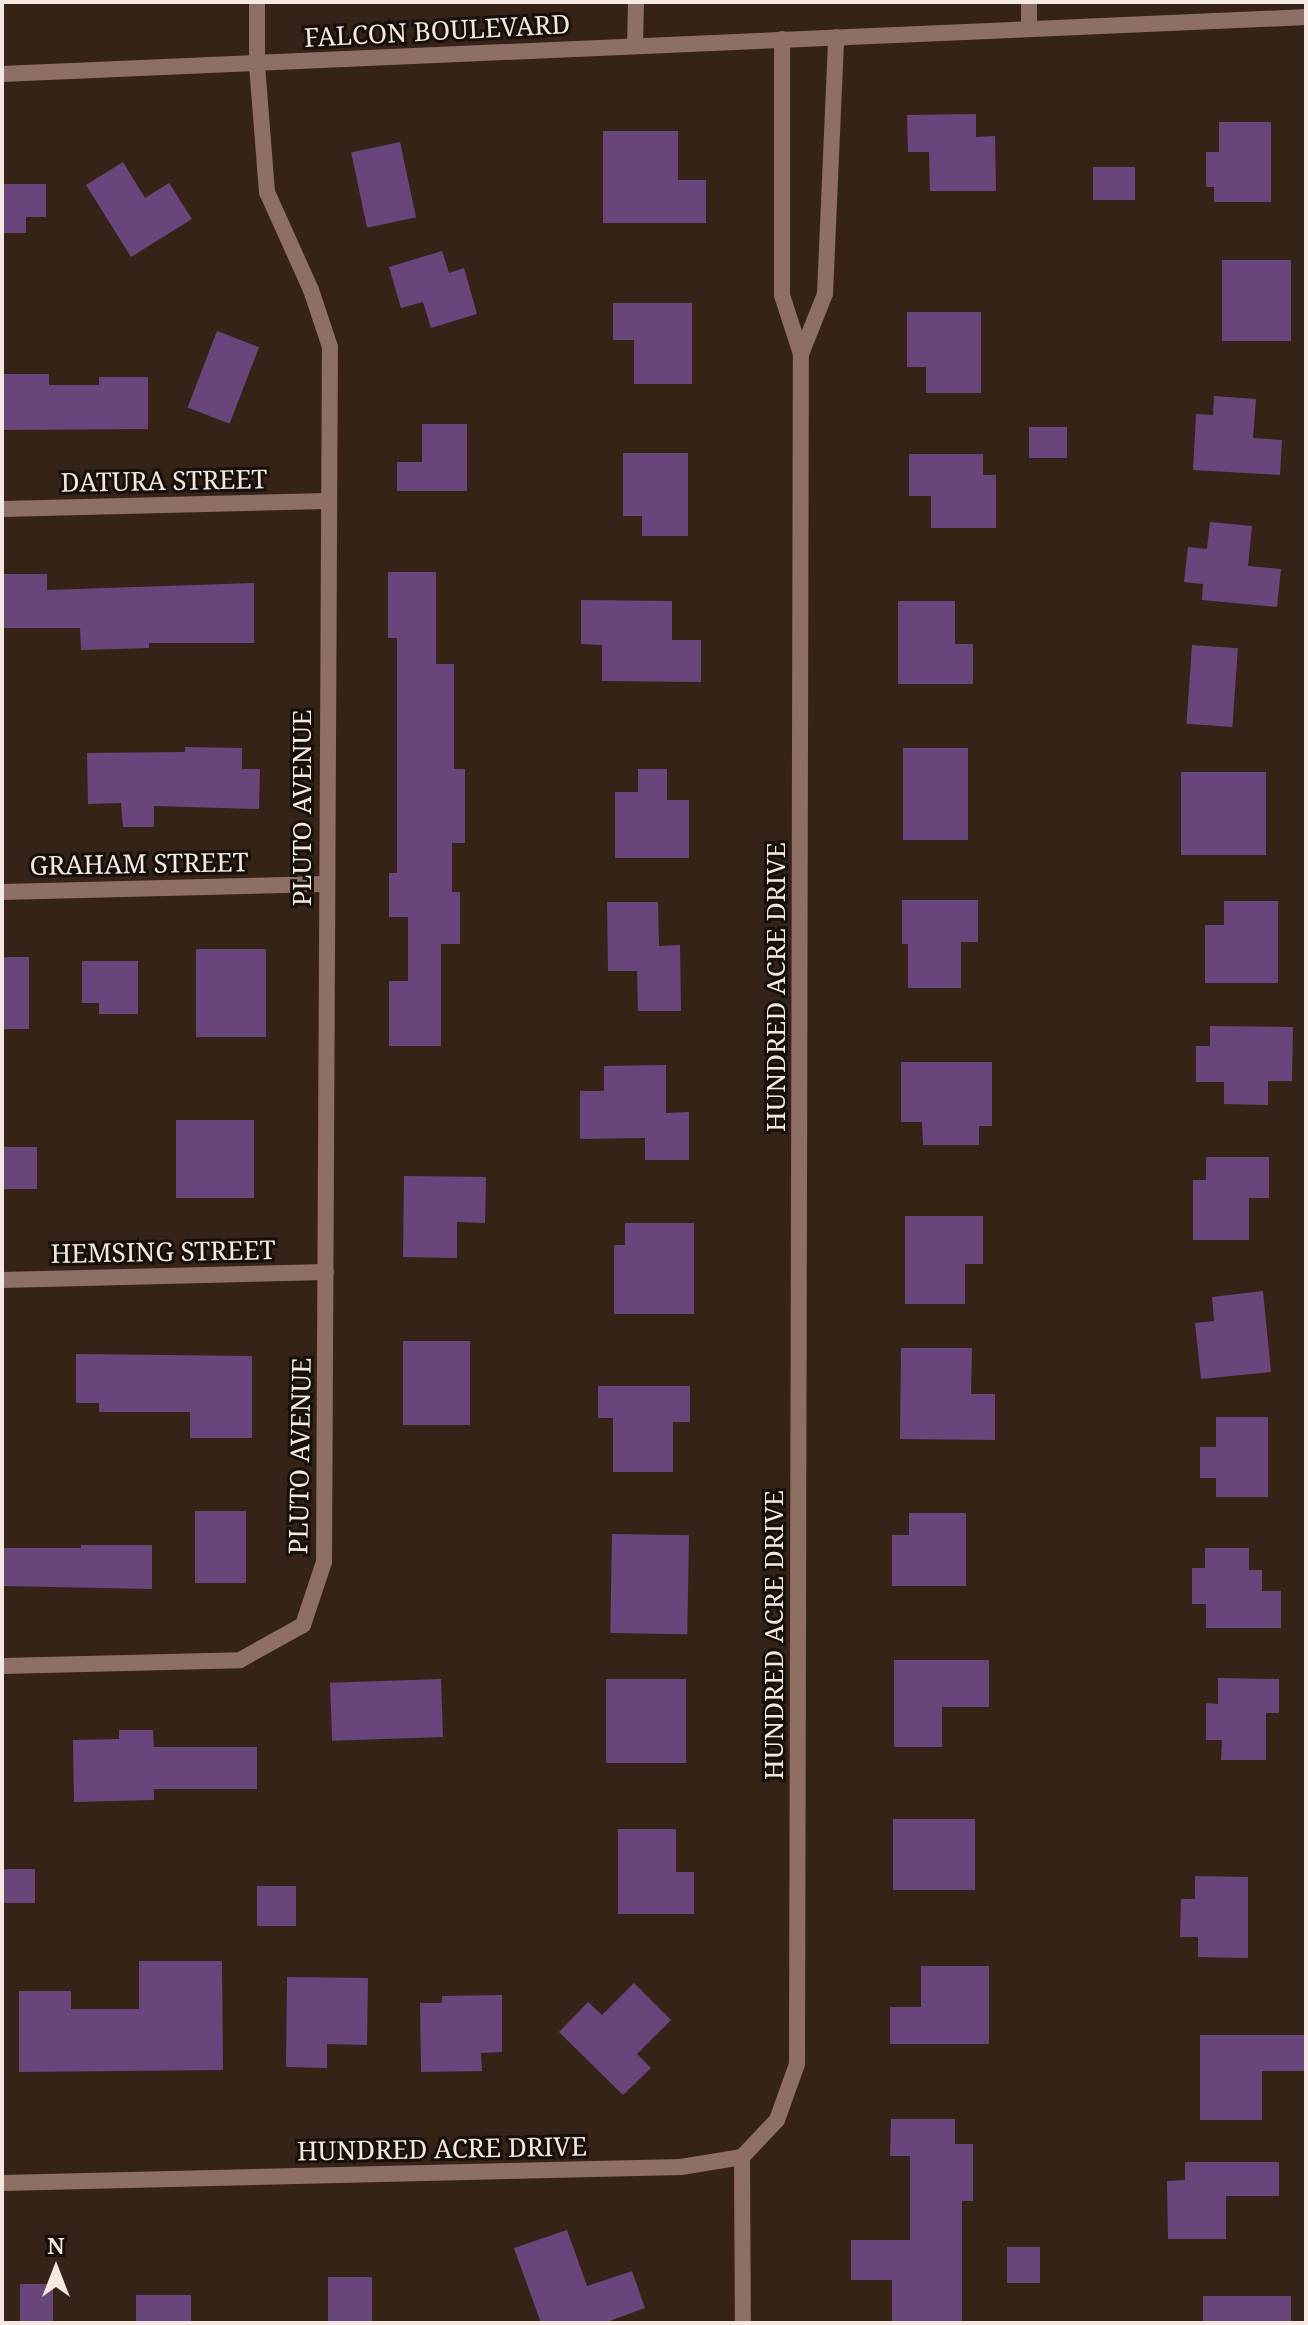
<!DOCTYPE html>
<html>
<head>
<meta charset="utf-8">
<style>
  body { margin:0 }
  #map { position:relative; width:1308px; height:2325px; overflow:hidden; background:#362317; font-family:"Noto Serif",serif }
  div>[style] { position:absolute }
  .building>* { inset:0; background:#68467c; transform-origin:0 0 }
  .minor>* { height:16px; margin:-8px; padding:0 8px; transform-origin:8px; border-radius:8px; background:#8d6f65 }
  span { translate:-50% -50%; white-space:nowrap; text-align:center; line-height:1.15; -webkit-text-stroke:6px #170f09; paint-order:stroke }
  .street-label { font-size:26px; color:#f5e8e0 }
  .frame { position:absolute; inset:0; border:4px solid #f5e8e0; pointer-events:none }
  .north { position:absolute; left:16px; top:2229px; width:80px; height:80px; -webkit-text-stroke:6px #170f09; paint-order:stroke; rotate:0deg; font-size:22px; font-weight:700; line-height:32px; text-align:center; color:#f5e8e0 }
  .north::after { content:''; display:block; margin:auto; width:28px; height:36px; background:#f5e8e0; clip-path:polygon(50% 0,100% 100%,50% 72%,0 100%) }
</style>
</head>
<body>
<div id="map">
  <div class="building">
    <i style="clip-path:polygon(976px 114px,976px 137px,995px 136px,996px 191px,930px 191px,929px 152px,908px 152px,907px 115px)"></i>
    <i style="clip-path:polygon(1219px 122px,1271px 122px,1271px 202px,1214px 202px,1214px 187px,1206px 187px,1206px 152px,1219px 152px)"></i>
    <i style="clip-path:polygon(603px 131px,678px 131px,678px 180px,706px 180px,706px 223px,603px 223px)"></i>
    <i style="left:400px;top:142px;width:77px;height:50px;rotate:78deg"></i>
    <i style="clip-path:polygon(123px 162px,145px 198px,169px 183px,192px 219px,131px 257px,86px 185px)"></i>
    <i style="left:1093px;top:167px;width:42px;height:33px"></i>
    <i style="clip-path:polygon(2px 184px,46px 184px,46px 217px,26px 217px,26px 233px,2px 233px)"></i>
    <i style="clip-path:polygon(442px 251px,449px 273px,464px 268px,477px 314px,431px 328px,423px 302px,401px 308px,389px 267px)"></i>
    <i style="left:1222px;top:260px;width:69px;height:81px"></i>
    <i style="clip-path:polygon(613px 303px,692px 303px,692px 384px,634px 384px,634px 340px,613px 340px)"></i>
    <i style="clip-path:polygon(907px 312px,981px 312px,981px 393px,926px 393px,926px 367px,907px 367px)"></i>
    <i style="left:217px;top:331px;width:45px;height:82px;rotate:21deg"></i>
    <i style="clip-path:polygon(2px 374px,49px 374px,49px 385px,99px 385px,99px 377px,148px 377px,148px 429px,2px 430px)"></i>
    <i style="clip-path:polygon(1214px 396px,1256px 399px,1253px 438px,1282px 440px,1280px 475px,1193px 470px,1196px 414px,1213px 415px)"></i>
    <i style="clip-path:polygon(422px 424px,467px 424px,467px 491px,397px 491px,397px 462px,422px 462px)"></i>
    <i style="left:1029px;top:427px;width:38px;height:31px"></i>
    <i style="clip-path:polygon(623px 453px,688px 453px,688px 536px,642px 536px,642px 516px,623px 516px)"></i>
    <i style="clip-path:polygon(909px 454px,983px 454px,983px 475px,996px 475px,996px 528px,931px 528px,931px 496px,909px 496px)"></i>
    <i style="clip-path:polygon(1210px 522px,1252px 526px,1248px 566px,1281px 569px,1277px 607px,1202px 600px,1203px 584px,1184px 582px,1188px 547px,1207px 549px)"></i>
    <i style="clip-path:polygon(388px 572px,436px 572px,436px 664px,454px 664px,454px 769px,465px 769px,465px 843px,452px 843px,452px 892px,460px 892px,460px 944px,441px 944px,441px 1046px,389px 1046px,389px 981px,408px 981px,408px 917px,389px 917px,389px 873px,397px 873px,397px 638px,388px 638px)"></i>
    <i style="clip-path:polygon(2px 574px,47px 574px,47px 590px,254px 583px,254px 643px,149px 643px,149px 648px,81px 650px,80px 628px,2px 628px)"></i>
    <i style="clip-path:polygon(581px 600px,672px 601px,672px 640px,701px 640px,701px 682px,602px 681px,602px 645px,581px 644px)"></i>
    <i style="clip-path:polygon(898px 601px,955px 601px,955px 644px,973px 644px,973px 684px,898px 684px)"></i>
    <i style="left:1192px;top:645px;width:46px;height:79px;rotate:4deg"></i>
    <i style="clip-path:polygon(185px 747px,242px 748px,242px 769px,260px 769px,259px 809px,154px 806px,154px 827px,123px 827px,121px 803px,88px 804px,87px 753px,185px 752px)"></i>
    <i style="left:903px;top:748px;width:65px;height:92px"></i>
    <i style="clip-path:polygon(638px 769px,667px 769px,667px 800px,689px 800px,689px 858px,615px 858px,615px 792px,638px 792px)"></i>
    <i style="left:1181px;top:772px;width:85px;height:83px"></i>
    <i style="clip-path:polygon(902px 900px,978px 900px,978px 942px,961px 942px,961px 988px,908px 988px,908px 944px,902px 944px)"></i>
    <i style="clip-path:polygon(1224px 901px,1278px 901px,1278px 983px,1205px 983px,1205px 925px,1224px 925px)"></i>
    <i style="clip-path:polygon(607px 902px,658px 902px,659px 946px,680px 945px,681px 1011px,638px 1011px,637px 971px,608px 971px)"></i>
    <i style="left:196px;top:949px;width:70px;height:88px"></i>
    <i style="left:2px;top:957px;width:27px;height:72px"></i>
    <i style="clip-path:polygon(82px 961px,138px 961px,138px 1014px,99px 1014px,99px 1003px,82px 1003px)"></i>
    <i style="clip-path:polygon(1210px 1026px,1293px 1027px,1292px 1081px,1268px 1081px,1268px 1105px,1224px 1104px,1224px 1082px,1196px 1082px,1196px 1046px,1210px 1046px)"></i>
    <i style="clip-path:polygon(901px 1062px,992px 1062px,992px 1126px,979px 1126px,979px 1145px,923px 1145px,922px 1122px,901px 1122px)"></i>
    <i style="clip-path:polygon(666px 1065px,666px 1113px,689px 1112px,689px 1160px,645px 1160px,645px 1138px,580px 1139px,580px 1091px,604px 1091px,604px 1066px)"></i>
    <i style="left:176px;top:1120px;width:78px;height:78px"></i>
    <i style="left:37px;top:1147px;width:42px;height:35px;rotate:90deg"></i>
    <i style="clip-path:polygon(1206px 1157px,1269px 1157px,1269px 1198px,1249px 1198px,1249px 1240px,1193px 1240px,1193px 1180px,1206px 1180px)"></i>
    <i style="clip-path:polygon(404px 1176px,486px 1177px,485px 1223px,457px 1222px,457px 1258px,403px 1257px)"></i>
    <i style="clip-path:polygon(905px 1216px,983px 1216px,983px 1264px,965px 1264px,965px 1304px,905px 1304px)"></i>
    <i style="clip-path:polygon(625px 1223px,694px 1223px,694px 1314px,614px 1314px,614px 1245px,625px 1245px)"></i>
    <i style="clip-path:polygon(1263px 1291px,1271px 1372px,1201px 1379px,1195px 1323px,1214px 1321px,1212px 1297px)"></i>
    <i style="left:403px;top:1341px;width:67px;height:84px"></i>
    <i style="clip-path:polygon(901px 1348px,972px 1348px,971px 1394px,995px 1394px,995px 1440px,900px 1439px)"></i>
    <i style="clip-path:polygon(76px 1354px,252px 1356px,252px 1438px,190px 1438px,190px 1412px,99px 1412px,99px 1403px,76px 1403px)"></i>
    <i style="clip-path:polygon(598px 1386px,690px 1386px,690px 1422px,673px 1422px,673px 1472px,613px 1472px,613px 1418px,598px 1418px)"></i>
    <i style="clip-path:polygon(1216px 1417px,1268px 1417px,1268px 1497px,1216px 1497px,1216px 1478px,1200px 1478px,1200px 1447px,1216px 1447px)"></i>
    <i style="left:195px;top:1511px;width:51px;height:72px"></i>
    <i style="clip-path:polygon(909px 1513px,966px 1513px,966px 1586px,892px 1586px,892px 1535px,909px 1535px)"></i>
    <i style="left:612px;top:1534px;width:77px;height:99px;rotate:1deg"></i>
    <i style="clip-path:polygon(81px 1545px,152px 1545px,152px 1589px,2px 1586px,2px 1548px,81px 1548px)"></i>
    <i style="clip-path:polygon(1205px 1548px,1249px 1548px,1249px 1570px,1262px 1570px,1262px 1591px,1281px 1591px,1281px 1628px,1206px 1628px,1206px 1604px,1192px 1604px,1192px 1568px,1205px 1568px)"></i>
    <i style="clip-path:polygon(894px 1660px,989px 1660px,989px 1707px,942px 1707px,942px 1747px,894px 1747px)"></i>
    <i style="clip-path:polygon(1218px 1678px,1279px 1679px,1279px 1713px,1266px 1713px,1266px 1760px,1221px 1760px,1222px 1740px,1206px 1740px,1206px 1703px,1218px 1704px)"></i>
    <i style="left:441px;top:1679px;width:58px;height:111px;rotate:88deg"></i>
    <i style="left:606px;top:1679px;width:80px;height:84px"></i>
    <i style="clip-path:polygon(119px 1730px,153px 1730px,154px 1747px,257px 1747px,257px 1789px,154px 1789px,154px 1800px,74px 1802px,73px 1740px,119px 1739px)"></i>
    <i style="left:893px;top:1819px;width:82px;height:71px"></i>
    <i style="clip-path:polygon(618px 1829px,676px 1829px,676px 1872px,694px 1872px,694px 1914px,618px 1914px)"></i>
    <i style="left:2px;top:1869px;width:33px;height:34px"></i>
    <i style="clip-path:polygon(1195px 1876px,1248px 1877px,1248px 1958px,1198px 1957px,1198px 1937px,1180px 1937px,1181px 1899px,1195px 1899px)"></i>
    <i style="left:257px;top:1886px;width:39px;height:40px"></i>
    <i style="clip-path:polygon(139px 1961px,222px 1961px,223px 2070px,19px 2072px,19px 1991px,71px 1991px,71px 2009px,139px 2009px)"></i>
    <i style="clip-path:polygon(921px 1966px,989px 1966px,989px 2044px,890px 2044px,890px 2007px,921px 2007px)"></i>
    <i style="clip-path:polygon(287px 1977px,368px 1978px,367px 2045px,327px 2044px,327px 2068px,286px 2067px)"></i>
    <i style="clip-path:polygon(634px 1983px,671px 2020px,637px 2054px,651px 2068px,623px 2095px,559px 2032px,588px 2002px,602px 2015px)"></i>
    <i style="clip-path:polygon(502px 1995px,502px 2052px,481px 2053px,482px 2071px,421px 2072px,420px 2003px,442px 2003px,442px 1996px)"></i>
    <i style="clip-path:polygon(1200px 2035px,1306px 2035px,1306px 2071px,1262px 2071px,1262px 2120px,1200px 2120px)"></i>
    <i style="clip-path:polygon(891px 2119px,955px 2119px,955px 2144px,973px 2144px,973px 2201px,962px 2201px,962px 2323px,892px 2323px,892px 2280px,851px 2280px,851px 2240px,910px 2240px,910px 2156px,890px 2156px)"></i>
    <i style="clip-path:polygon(1185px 2162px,1279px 2162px,1279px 2196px,1226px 2196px,1226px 2239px,1168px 2239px,1167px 2181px,1185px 2180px)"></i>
    <i style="clip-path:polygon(567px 2230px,587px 2286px,632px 2271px,645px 2308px,604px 2323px,541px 2323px,514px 2248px)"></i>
    <i style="left:1007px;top:2247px;width:33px;height:36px"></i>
    <i style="left:328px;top:2277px;width:44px;height:46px"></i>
    <i style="left:20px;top:2284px;width:33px;height:39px"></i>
    <i style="left:136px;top:2295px;width:55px;height:28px"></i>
    <i style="left:1203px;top:2296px;width:88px;height:27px"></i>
  </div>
  <div class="minor">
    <i style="left:1029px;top:26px;width:24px;rotate:-90deg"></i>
    <i style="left:635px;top:46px;width:44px;rotate:-88.7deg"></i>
    <i style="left:2px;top:74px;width:1305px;rotate:-2.5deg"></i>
    <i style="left:801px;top:354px;width:65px;rotate:-68.2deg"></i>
    <i style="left:825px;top:294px;width:257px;rotate:-87.5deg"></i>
    <i style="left:2px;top:509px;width:325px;rotate:-1.4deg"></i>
    <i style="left:2px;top:892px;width:324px;rotate:-1.4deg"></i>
    <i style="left:2px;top:1280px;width:324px;rotate:-1.4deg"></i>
    <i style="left:2px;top:1666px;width:238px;rotate:-1.4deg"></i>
    <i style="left:240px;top:1660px;width:72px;rotate:-29.1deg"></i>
    <i style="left:303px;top:1625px;width:66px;rotate:-71.6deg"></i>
    <i style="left:324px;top:1562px;width:1215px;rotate:-89.72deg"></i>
    <i style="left:330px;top:347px;width:60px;rotate:-108.4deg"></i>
    <i style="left:311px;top:290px;width:107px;rotate:-114.2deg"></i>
    <i style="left:267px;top:192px;width:128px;rotate:-94.5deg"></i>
    <i style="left:257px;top:64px;width:62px;rotate:-90deg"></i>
    <i style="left:742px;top:2157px;width:166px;rotate:89.7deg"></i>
    <i style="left:2px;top:2183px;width:679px;rotate:-1.35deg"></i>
    <i style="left:681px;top:2167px;width:62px;rotate:-9.3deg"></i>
    <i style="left:742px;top:2157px;width:51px;rotate:-46.6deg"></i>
    <i style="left:777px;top:2120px;width:59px;rotate:-70.3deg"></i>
    <i style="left:797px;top:2064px;width:1710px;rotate:-89.87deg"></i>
    <i style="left:801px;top:354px;width:62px;rotate:-107.9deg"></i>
    <i style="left:782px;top:295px;width:256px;rotate:-90deg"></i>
  </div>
  <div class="street-label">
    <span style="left:437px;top:31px;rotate:-3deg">FALCON BOULEVARD</span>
    <span style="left:164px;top:481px;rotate:-1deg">DATURA STREET</span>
    <span style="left:302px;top:808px;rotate:-90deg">PLUTO AVENUE</span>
    <span style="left:139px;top:864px;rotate:-1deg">GRAHAM STREET</span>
    <span style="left:776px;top:987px;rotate:-90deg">HUNDRED ACRE DRIVE</span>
    <span style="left:163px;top:1252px;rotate:-1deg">HEMSING STREET</span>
    <span style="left:300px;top:1456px;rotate:-89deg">PLUTO AVENUE</span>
    <span style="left:774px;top:1635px;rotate:-90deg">HUNDRED ACRE DRIVE</span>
    <span style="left:442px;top:2149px;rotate:-1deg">HUNDRED ACRE DRIVE</span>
  </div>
  <div class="frame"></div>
  <div class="north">N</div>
</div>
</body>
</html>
